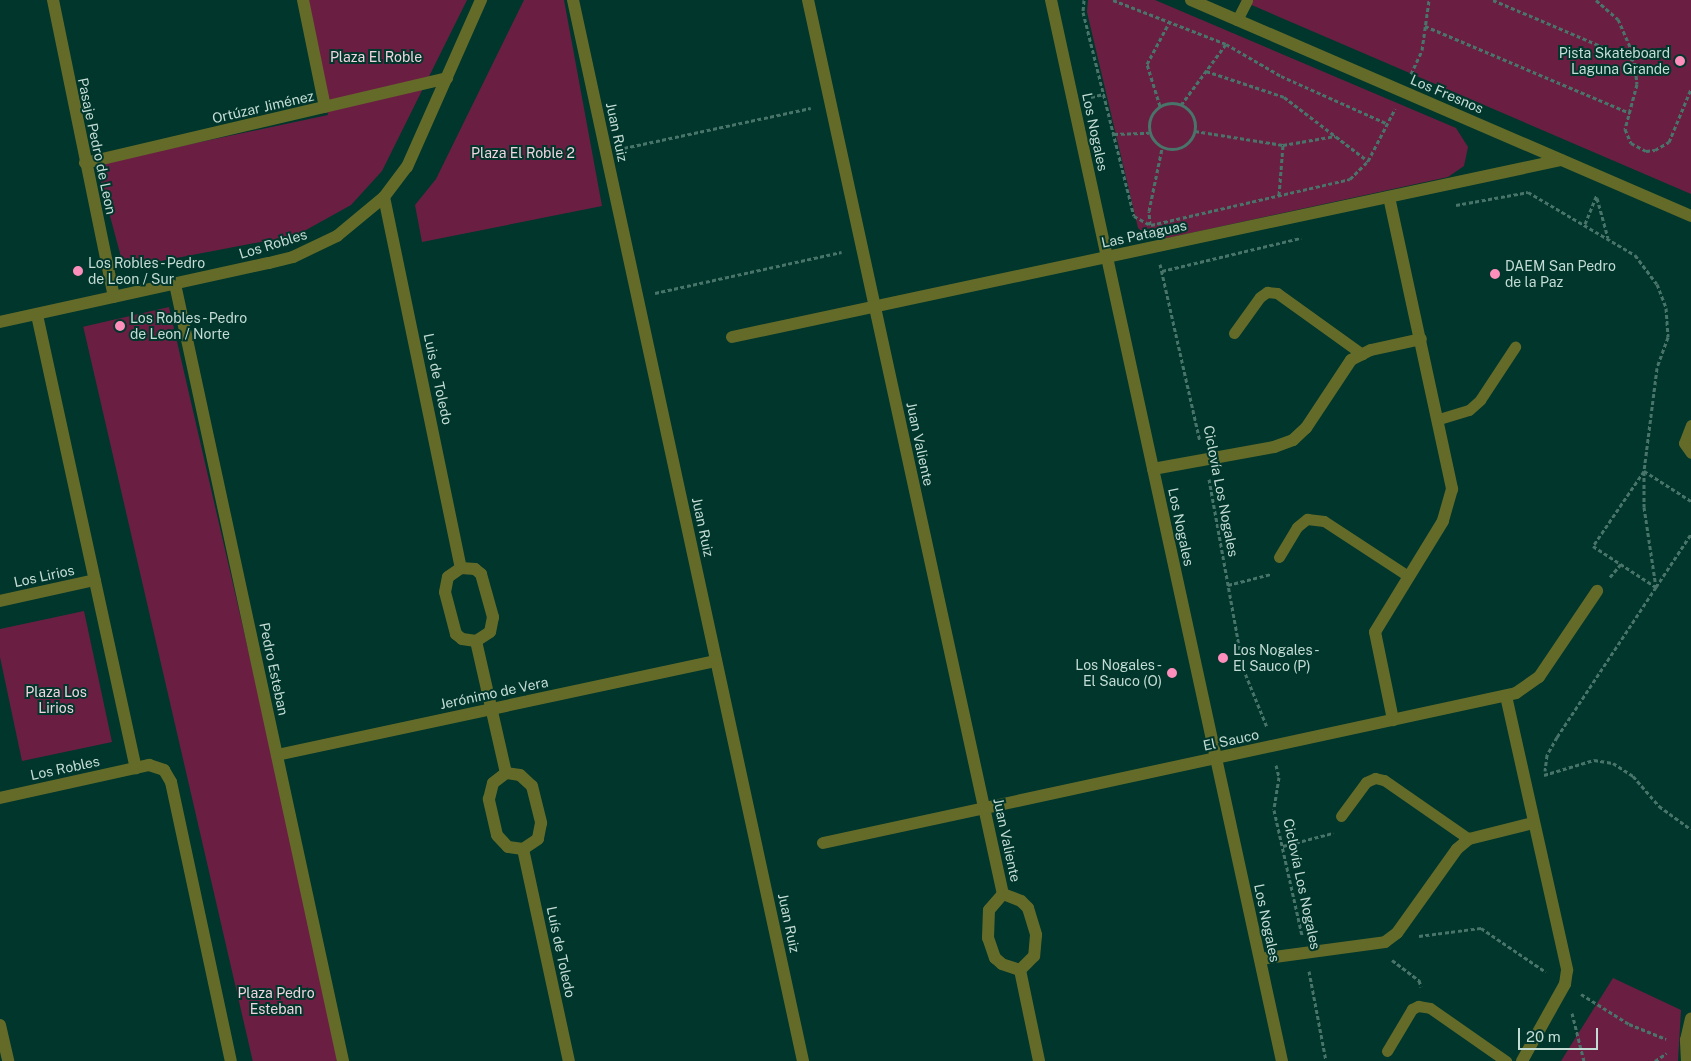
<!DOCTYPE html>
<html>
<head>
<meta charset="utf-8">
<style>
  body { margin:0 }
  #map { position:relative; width:1691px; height:1061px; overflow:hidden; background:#01362c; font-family:"Public Sans",sans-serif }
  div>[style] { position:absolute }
  .green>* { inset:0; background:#6a1f42; transform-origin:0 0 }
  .path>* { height:3px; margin-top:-1.5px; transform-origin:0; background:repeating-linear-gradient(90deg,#49746a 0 4px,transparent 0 6.5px) }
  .path>.ring { margin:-1.5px; padding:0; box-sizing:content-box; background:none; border:3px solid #49746a; border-radius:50% }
  .service>* { height:11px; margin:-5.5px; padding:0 5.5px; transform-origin:5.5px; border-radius:5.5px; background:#646b29 }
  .minor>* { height:12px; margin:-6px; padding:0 6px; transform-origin:6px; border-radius:6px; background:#646b29 }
  .tertiary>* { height:12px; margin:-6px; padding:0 6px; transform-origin:6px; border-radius:6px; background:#646b29 }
  .dots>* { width:14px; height:14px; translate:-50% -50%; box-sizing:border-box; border:2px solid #01362c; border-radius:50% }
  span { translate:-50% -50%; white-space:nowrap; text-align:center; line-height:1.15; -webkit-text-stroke:4px #01362c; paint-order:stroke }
  .poi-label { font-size:14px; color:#c3dcd4 }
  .right { translate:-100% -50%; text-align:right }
  .left { translate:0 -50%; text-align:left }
  .park-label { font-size:14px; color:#f1d4de }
  .street-label { font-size:14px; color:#c3dcd4 }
  .scale { position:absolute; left:1518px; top:1028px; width:80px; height:22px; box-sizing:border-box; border:2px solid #c3dcd4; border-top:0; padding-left:6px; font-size:15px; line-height:18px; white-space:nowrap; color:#c3dcd4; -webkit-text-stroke:4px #01362c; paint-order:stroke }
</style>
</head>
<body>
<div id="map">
  <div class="green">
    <i style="clip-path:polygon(307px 0,467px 0,382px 171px,351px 205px,297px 235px,124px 268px,96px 164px,328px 115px)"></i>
    <i style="clip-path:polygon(524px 0,564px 0,602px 206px,422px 242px,415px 205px,436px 179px)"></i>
    <i style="clip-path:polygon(1088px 0,1155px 0,1456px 128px,1468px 147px,1464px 166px,1448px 177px,1168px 238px,1149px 238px,1138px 228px,1087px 12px)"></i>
    <i style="clip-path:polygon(1240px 0,1691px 0,1691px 194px)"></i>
    <i style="left:169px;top:307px;width:772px;height:88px;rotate:77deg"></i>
    <i style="clip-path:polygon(84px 611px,112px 742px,22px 761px,0 657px,0 629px)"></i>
    <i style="clip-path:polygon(1613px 978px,1681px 1010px,1678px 1061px,1561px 1061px)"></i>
  </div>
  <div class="path">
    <i style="left:1084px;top:0;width:12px;rotate:95deg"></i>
    <i style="left:1083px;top:12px;width:210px;rotate:76deg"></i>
    <i style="left:1134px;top:216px;width:18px;rotate:29deg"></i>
    <i style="left:1150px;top:225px;width:14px;rotate:-94deg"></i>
    <i style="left:1149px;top:211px;width:64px;rotate:-78.3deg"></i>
    <i style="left:1113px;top:0;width:121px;rotate:21.3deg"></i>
    <i style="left:1226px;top:44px;width:64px;rotate:30.2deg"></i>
    <i style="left:1281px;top:76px;width:117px;rotate:24.2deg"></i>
    <i style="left:1493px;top:0;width:153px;rotate:23.1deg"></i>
    <i style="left:1596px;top:0;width:29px;rotate:41deg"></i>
    <i style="left:1618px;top:19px;width:40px;rotate:66.6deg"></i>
    <i style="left:1634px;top:56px;width:28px;rotate:84deg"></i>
    <i style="left:1637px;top:84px;width:47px;rotate:104.9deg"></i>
    <i style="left:1625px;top:129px;width:15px;rotate:67deg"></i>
    <i style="left:1631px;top:143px;width:17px;rotate:28deg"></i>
    <i style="left:1646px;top:151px;width:9px;rotate:-6deg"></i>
    <i style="left:1655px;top:150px;width:16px;rotate:-30deg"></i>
    <i style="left:1669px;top:142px;width:57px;rotate:-67.5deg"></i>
    <i style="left:1425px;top:26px;width:223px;rotate:23deg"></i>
    <i style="left:1206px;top:71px;width:82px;rotate:18.4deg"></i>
    <i style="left:1284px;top:97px;width:106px;rotate:37.3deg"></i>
    <i style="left:1411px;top:74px;width:26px;rotate:-65deg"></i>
    <i style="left:1422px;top:50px;width:50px;rotate:-82deg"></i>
    <i style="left:1091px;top:97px;width:13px;rotate:-13deg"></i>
    <i class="ring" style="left:1149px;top:103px;width:43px;height:43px"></i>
    <i style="left:1181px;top:105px;width:76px;rotate:-53.6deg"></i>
    <i style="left:1160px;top:106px;width:44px;rotate:-107.2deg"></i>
    <i style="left:1147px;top:64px;width:49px;rotate:-61.9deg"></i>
    <i style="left:1195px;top:131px;width:89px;rotate:9deg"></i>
    <i style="left:1283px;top:145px;width:53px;rotate:-9.8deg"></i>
    <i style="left:1114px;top:134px;width:35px;rotate:-2deg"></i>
    <i style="left:624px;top:148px;width:191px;rotate:-12.1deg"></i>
    <i style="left:1279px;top:195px;width:50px;rotate:-85.4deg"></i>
    <i style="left:1597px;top:198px;width:41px;rotate:74.6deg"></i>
    <i style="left:1456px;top:205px;width:73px;rotate:-10.2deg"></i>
    <i style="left:1528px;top:192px;width:124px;rotate:30.5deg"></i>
    <i style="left:1635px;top:255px;width:36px;rotate:53deg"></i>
    <i style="left:1657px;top:284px;width:26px;rotate:69deg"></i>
    <i style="left:1666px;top:308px;width:29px;rotate:86deg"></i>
    <i style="left:1668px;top:337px;width:33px;rotate:110deg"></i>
    <i style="left:1657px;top:368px;width:104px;rotate:97.2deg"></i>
    <i style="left:1644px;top:471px;width:36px;rotate:90deg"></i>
    <i style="left:1644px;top:507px;width:81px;rotate:81.5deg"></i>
    <i style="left:1656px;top:587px;width:180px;rotate:123.4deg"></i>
    <i style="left:1557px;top:737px;width:21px;rotate:119deg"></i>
    <i style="left:1547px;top:755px;width:16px;rotate:97deg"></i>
    <i style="left:1585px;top:224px;width:31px;rotate:-68deg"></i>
    <i style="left:1151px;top:225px;width:204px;rotate:-13deg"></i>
    <i style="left:1350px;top:179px;width:25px;rotate:-45deg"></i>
    <i style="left:1368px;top:161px;width:59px;rotate:-62.6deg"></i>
    <i style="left:1160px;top:264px;width:181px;rotate:77.3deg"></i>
    <i style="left:1162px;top:271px;width:143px;rotate:-13.4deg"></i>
    <i style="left:655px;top:293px;width:191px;rotate:-12.4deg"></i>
    <i style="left:1209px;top:479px;width:192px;rotate:79.8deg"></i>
    <i style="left:1243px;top:668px;width:64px;rotate:67.9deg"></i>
    <i style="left:1691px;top:501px;width:56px;rotate:-147.4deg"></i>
    <i style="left:1644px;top:471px;width:91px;rotate:124.2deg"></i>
    <i style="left:1593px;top:546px;width:75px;rotate:33.1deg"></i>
    <i style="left:1656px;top:587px;width:64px;rotate:-56.6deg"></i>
    <i style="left:1610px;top:577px;width:17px;rotate:-50deg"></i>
    <i style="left:1228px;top:585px;width:44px;rotate:-14.3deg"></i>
    <i style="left:1276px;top:765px;width:12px;rotate:76deg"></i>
    <i style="left:1279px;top:777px;width:33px;rotate:99deg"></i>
    <i style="left:1274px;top:810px;width:128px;rotate:77.4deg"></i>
    <i style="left:1544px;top:775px;width:52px;rotate:-16.7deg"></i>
    <i style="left:1594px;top:760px;width:19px;rotate:9deg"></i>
    <i style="left:1613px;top:763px;width:24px;rotate:33deg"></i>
    <i style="left:1633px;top:776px;width:40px;rotate:49deg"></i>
    <i style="left:1659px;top:806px;width:39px;rotate:36deg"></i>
    <i style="left:1283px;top:846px;width:52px;rotate:-14.6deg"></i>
    <i style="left:1419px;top:936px;width:63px;rotate:-7.4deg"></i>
    <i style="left:1481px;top:928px;width:78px;rotate:34.1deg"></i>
    <i style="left:1392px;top:960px;width:34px;rotate:37deg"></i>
    <i style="left:1419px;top:980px;width:7px;rotate:74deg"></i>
    <i style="left:1309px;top:971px;width:92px;rotate:79.3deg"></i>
    <i style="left:1581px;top:994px;width:57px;rotate:32deg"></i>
    <i style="left:1629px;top:1024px;width:40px;rotate:22deg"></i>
    <i style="left:1572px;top:1013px;width:49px;rotate:76deg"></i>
    <i style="left:1655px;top:1061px;width:14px;rotate:-34deg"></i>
  </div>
  <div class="service">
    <i style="left:1237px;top:20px;width:22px;rotate:-63deg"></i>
    <i style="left:1234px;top:333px;width:44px;rotate:-54.2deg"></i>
    <i style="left:1260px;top:297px;width:9px;rotate:-36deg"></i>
    <i style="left:1267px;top:292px;width:10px;rotate:6deg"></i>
    <i style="left:1277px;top:293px;width:105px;rotate:35.7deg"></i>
    <i style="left:1439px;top:419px;width:31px;rotate:-17deg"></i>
    <i style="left:1469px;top:410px;width:15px;rotate:-42deg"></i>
    <i style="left:1480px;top:400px;width:64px;rotate:-56.6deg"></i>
    <i style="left:1691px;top:425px;width:19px;rotate:111deg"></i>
    <i style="left:1684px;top:443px;width:12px;rotate:55deg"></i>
    <i style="left:1279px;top:557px;width:35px;rotate:-59deg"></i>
    <i style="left:1297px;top:527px;width:13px;rotate:-39deg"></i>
    <i style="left:1307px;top:519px;width:17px;rotate:7deg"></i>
    <i style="left:1324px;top:521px;width:100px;rotate:33.2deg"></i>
    <i style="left:1341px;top:816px;width:42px;rotate:-53.7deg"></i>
    <i style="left:1366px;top:782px;width:10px;rotate:-24deg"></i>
    <i style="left:1375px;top:778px;width:9px;rotate:13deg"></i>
    <i style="left:1384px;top:780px;width:103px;rotate:34.8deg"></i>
    <i style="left:1387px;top:1051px;width:49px;rotate:-59.2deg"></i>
    <i style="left:1412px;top:1009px;width:7px;rotate:-27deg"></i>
    <i style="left:1418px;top:1006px;width:12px;rotate:9deg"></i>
    <i style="left:1430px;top:1008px;width:93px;rotate:34.9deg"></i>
  </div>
  <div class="minor">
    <i style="left:53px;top:0;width:303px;rotate:78.4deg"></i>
    <i style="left:303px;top:0;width:109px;rotate:78.4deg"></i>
    <i style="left:573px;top:0;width:1086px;rotate:77.77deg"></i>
    <i style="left:808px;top:0;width:915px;rotate:77.7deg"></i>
    <i style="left:1191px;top:0;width:545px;rotate:23.36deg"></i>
    <i style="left:85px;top:163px;width:372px;rotate:-13.2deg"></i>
    <i style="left:384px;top:197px;width:379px;rotate:78.3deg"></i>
    <i style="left:1389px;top:197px;width:299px;rotate:77.8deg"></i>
    <i style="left:1452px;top:489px;width:33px;rotate:106deg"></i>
    <i style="left:1443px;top:521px;width:130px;rotate:121.5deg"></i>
    <i style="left:1375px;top:632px;width:90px;rotate:78.4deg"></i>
    <i style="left:175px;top:284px;width:795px;rotate:77.8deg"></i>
    <i style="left:37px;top:315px;width:464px;rotate:77.7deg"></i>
    <i style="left:0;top:322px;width:275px;rotate:-12.4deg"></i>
    <i style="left:269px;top:263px;width:25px;rotate:-14deg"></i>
    <i style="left:293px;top:257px;width:49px;rotate:-25.5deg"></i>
    <i style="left:337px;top:236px;width:61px;rotate:-39.7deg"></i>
    <i style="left:384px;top:197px;width:38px;rotate:-53deg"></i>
    <i style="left:407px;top:167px;width:183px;rotate:-66.1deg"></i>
    <i style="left:732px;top:337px;width:848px;rotate:-12.05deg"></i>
    <i style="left:1153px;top:469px;width:123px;rotate:-10.3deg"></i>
    <i style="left:1274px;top:447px;width:20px;rotate:-20deg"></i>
    <i style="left:1293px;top:440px;width:18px;rotate:-43deg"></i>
    <i style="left:1306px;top:428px;width:82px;rotate:-56.5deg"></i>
    <i style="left:1351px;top:360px;width:22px;rotate:-27deg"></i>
    <i style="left:1371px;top:350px;width:51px;rotate:-12.4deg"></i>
    <i style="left:461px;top:568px;width:14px;rotate:4deg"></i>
    <i style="left:475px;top:569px;width:8px;rotate:40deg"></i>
    <i style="left:481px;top:574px;width:45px;rotate:74.4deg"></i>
    <i style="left:493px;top:617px;width:15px;rotate:101deg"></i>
    <i style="left:490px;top:632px;width:17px;rotate:147deg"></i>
    <i style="left:476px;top:641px;width:14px;rotate:-172deg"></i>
    <i style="left:462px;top:639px;width:8px;rotate:-140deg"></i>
    <i style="left:456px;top:634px;width:43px;rotate:-104.7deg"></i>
    <i style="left:445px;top:592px;width:15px;rotate:-79deg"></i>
    <i style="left:448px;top:577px;width:16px;rotate:-35deg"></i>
    <i style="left:0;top:601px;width:97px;rotate:-12.5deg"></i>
    <i style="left:476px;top:641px;width:135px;rotate:77.2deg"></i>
    <i style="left:1506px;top:696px;width:281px;rotate:77.4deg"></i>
    <i style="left:1567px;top:970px;width:14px;rotate:98deg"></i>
    <i style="left:1565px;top:984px;width:88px;rotate:119.2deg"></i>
    <i style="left:277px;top:755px;width:449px;rotate:-12.1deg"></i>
    <i style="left:506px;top:773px;width:14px;rotate:8deg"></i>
    <i style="left:520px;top:775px;width:16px;rotate:43deg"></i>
    <i style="left:532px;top:786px;width:38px;rotate:76deg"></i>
    <i style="left:541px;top:823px;width:16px;rotate:101deg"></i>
    <i style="left:538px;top:839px;width:18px;rotate:146deg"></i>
    <i style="left:523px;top:849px;width:15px;rotate:-172deg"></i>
    <i style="left:508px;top:847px;width:16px;rotate:-133deg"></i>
    <i style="left:497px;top:835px;width:37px;rotate:-103deg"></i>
    <i style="left:489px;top:799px;width:16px;rotate:-76deg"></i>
    <i style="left:493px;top:783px;width:16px;rotate:-38deg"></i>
    <i style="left:0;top:798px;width:153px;rotate:-12.5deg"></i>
    <i style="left:149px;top:765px;width:16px;rotate:18deg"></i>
    <i style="left:164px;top:770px;width:14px;rotate:60deg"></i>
    <i style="left:171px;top:782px;width:285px;rotate:77.9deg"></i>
    <i style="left:823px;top:843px;width:709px;rotate:-12.21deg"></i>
    <i style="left:1516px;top:693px;width:28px;rotate:-35deg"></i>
    <i style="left:1539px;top:677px;width:104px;rotate:-56deg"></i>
    <i style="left:523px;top:849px;width:217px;rotate:77.8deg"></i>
    <i style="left:1003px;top:894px;width:19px;rotate:21deg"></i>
    <i style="left:1021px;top:901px;width:10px;rotate:45deg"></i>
    <i style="left:1028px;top:908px;width:28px;rotate:73deg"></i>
    <i style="left:1036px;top:935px;width:21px;rotate:95deg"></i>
    <i style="left:1034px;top:956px;width:20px;rotate:135deg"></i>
    <i style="left:1020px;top:970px;width:19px;rotate:-162deg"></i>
    <i style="left:1002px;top:964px;width:9px;rotate:-139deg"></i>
    <i style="left:995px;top:958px;width:21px;rotate:-109deg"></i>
    <i style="left:988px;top:938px;width:28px;rotate:-88deg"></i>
    <i style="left:989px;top:910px;width:21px;rotate:-49deg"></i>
    <i style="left:1260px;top:959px;width:126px;rotate:-7.7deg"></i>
    <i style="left:1385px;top:942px;width:15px;rotate:-37deg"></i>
    <i style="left:1397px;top:933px;width:103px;rotate:-54.5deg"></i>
    <i style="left:1457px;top:849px;width:16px;rotate:-40deg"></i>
    <i style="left:1469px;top:839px;width:66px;rotate:-14deg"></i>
    <i style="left:1020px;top:970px;width:93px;rotate:78.2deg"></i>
    <i style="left:0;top:1025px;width:37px;rotate:77deg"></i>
    <i style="left:1687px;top:1061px;width:21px;rotate:-93deg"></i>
    <i style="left:1686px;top:1040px;width:22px;rotate:-77deg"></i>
  </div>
  <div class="tertiary">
    <i style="left:1051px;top:0;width:1086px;rotate:77.72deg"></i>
  </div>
  <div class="dots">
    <i style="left:1680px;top:61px;background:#fe8ebc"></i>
    <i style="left:78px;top:271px;background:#fe8ebc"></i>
    <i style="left:1495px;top:274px;background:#fe8ebc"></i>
    <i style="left:120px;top:326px;background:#fe8ebc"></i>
    <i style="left:1223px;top:658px;background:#fe8ebc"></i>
    <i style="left:1172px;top:673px;background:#fe8ebc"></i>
  </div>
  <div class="poi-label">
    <span class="right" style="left:1670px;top:61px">Pista Skateboard<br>Laguna Grande</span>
    <span class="left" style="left:88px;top:271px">Los Robles - Pedro<br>de Leon / Sur</span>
    <span class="left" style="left:1505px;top:274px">DAEM San Pedro<br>de la Paz</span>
    <span class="left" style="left:130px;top:326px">Los Robles - Pedro<br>de Leon / Norte</span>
    <span class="left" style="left:1233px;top:658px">Los Nogales -<br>El Sauco (P)</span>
    <span class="right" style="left:1162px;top:673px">Los Nogales -<br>El Sauco (O)</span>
  </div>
  <div class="park-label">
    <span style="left:376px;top:57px">Plaza El Roble</span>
    <span style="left:523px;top:153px">Plaza El Roble 2</span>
    <span style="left:56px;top:700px">Plaza Los<br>Lirios</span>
    <span style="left:276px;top:1001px">Plaza Pedro<br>Esteban</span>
  </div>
  <div class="street-label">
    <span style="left:1447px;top:94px;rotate:23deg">Los Fresnos</span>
    <span style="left:263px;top:107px;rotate:-13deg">Ortúzar Jiménez</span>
    <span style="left:617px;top:132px;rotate:78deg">Juan Ruiz</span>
    <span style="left:1095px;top:132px;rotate:78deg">Los Nogales</span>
    <span style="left:97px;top:146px;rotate:78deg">Pasaje Pedro de Leon</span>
    <span style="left:1144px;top:234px;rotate:-12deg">Las Pataguas</span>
    <span style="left:273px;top:244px;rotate:-17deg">Los Robles</span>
    <span style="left:438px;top:379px;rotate:78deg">Luis de Toledo</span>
    <span style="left:920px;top:444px;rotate:78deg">Juan Valiente</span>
    <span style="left:1221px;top:491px;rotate:79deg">Ciclovía Los Nogales</span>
    <span style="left:703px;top:527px;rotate:78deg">Juan Ruiz</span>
    <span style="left:1181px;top:527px;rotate:78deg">Los Nogales</span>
    <span style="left:44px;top:576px;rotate:-12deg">Los Lirios</span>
    <span style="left:274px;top:669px;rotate:78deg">Pedro Esteban</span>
    <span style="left:494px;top:693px;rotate:-12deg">Jerónimo de Vera</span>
    <span style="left:1231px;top:740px;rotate:-12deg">El Sauco</span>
    <span style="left:65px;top:768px;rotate:-12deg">Los Robles</span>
    <span style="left:1007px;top:840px;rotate:78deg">Juan Valiente</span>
    <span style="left:1302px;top:884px;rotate:78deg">Ciclovía Los Nogales</span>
    <span style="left:789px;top:923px;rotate:78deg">Juan Ruiz</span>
    <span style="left:1267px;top:923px;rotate:78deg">Los Nogales</span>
    <span style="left:561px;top:952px;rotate:78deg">Luís de Toledo</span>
  </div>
  <div class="scale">20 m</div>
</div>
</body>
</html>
